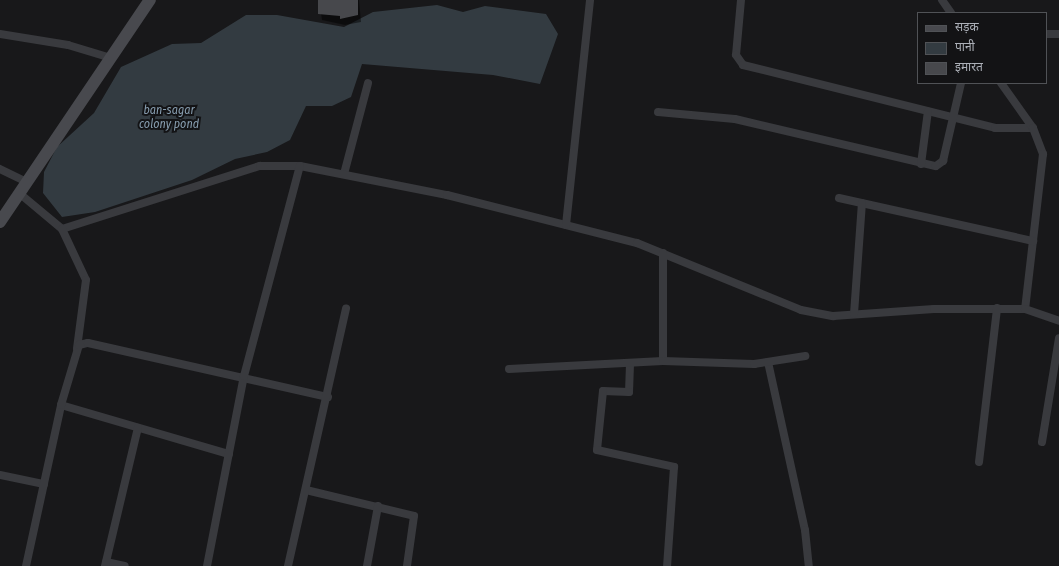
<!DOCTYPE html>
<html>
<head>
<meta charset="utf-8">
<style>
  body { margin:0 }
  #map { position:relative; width:1059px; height:566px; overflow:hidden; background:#18181a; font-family:"Fira Sans Condensed","Noto Sans Devanagari",sans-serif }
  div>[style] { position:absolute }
  .water>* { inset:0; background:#333b41 }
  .shadow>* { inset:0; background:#0007 }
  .building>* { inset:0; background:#47484c }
  .minor>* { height:8px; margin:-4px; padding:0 4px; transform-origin:4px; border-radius:4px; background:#393a3e }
  .secondary>* { height:12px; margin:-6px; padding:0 6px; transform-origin:6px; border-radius:6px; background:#48494e }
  span { translate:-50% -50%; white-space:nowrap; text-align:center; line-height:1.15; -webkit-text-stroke:4px #131315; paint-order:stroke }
  .water-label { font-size:12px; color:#879daf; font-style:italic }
  .legend { position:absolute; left:917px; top:12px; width:130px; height:72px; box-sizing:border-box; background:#131315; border:1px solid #505256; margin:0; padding:5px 7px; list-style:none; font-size:12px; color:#acb0b8 }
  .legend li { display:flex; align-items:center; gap:8px; height:20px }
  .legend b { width:20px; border:1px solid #505256 }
</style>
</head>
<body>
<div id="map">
  <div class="water">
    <i style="clip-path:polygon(437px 5px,463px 12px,485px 6px,546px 14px,558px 34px,540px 84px,493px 75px,362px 64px,351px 97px,332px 106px,306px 106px,290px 140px,267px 152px,235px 159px,192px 180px,95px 212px,62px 217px,43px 193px,44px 172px,57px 147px,94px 113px,121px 67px,172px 44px,201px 43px,246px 15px,277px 15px,344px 27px,373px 12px)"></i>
  </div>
  <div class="shadow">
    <i style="clip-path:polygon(319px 0,359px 0,361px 22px,345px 25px,322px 20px)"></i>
  </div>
  <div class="building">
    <i style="clip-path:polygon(318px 0,358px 0,358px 15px,340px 19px,340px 16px,318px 14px)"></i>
  </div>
  <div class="minor">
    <i style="left:741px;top:0;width:55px;rotate:95.2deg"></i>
    <i style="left:736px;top:55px;width:12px;rotate:55deg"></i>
    <i style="left:743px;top:65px;width:260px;rotate:14deg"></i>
    <i style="left:995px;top:128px;width:38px"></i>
    <i style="left:942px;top:0;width:16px;rotate:55deg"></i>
    <i style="left:0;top:34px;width:69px;rotate:9.2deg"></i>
    <i style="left:68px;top:45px;width:45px;rotate:16.8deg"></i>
    <i style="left:1046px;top:34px;width:13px"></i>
    <i style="left:1001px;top:83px;width:55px;rotate:54.6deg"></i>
    <i style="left:1033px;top:128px;width:28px;rotate:69deg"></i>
    <i style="left:1043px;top:154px;width:156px;rotate:96.6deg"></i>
    <i style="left:658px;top:112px;width:77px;rotate:5.2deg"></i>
    <i style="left:735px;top:119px;width:206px;rotate:13.2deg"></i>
    <i style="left:936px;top:166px;width:9px;rotate:-36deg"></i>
    <i style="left:943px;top:161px;width:80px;rotate:-77deg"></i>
    <i style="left:921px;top:164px;width:53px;rotate:-82.5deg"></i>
    <i style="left:0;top:169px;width:28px;rotate:26deg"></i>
    <i style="left:344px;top:174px;width:94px;rotate:-75.2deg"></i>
    <i style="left:19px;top:193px;width:56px;rotate:39.9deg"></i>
    <i style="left:62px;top:229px;width:208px;rotate:-17.7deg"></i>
    <i style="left:260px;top:166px;width:40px"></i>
    <i style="left:300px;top:166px;width:150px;rotate:11.2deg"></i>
    <i style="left:447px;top:195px;width:196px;rotate:14.2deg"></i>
    <i style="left:637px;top:243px;width:177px;rotate:22.2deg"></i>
    <i style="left:801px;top:310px;width:33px;rotate:11deg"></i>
    <i style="left:833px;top:316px;width:101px;rotate:-4deg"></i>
    <i style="left:934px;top:309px;width:91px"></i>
    <i style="left:1025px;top:309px;width:36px;rotate:19deg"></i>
    <i style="left:839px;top:198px;width:199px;rotate:12.5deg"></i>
    <i style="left:566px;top:225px;width:226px;rotate:-83.9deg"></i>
    <i style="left:62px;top:229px;width:56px;rotate:64.8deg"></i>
    <i style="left:86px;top:280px;width:69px;rotate:97.5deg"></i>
    <i style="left:663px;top:253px;width:108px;rotate:90deg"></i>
    <i style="left:854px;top:314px;width:111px;rotate:-85.9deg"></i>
    <i style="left:768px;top:362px;width:172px;rotate:77.6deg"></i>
    <i style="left:805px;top:530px;width:36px;rotate:84deg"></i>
    <i style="left:630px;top:364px;width:28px;rotate:92deg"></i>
    <i style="left:629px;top:392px;width:26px;rotate:-178deg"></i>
    <i style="left:603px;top:391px;width:59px;rotate:95.8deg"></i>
    <i style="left:597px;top:450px;width:79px;rotate:12.4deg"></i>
    <i style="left:674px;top:467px;width:99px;rotate:94deg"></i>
    <i style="left:509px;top:369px;width:154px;rotate:-3deg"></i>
    <i style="left:663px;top:361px;width:91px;rotate:1.9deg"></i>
    <i style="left:754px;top:364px;width:52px;rotate:-8.9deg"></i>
    <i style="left:61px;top:405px;width:175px;rotate:16.3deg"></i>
    <i style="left:1042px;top:442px;width:105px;rotate:-80.7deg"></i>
    <i style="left:979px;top:462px;width:155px;rotate:-83.3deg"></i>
    <i style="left:0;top:475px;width:45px;rotate:11.6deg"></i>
    <i style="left:306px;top:490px;width:111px;rotate:13.5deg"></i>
    <i style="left:414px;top:516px;width:50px;rotate:98deg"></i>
    <i style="left:106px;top:562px;width:19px;rotate:12deg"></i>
    <i style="left:26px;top:566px;width:165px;rotate:-77.7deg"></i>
    <i style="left:61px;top:405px;width:63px;rotate:-73.3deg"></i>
    <i style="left:79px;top:345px;width:9px;rotate:-13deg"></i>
    <i style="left:88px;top:343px;width:246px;rotate:12.7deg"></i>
    <i style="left:105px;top:566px;width:142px;rotate:-76.6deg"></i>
    <i style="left:207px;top:566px;width:194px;rotate:-79deg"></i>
    <i style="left:244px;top:376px;width:217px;rotate:-75.1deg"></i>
    <i style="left:288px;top:566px;width:264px;rotate:-77.3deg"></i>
    <i style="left:367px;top:566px;width:61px;rotate:-79.6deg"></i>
  </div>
  <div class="secondary">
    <i style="left:0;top:222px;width:268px;rotate:-56deg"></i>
  </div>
  <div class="water-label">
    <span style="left:169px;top:118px">ban-sagar<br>colony pond</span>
  </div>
  <ul class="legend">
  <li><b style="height:5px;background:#48494e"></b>सड़क</li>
  <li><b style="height:11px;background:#333b41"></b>पानी</li>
  <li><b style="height:11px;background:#47484c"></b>इमारत</li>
  </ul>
</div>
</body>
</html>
